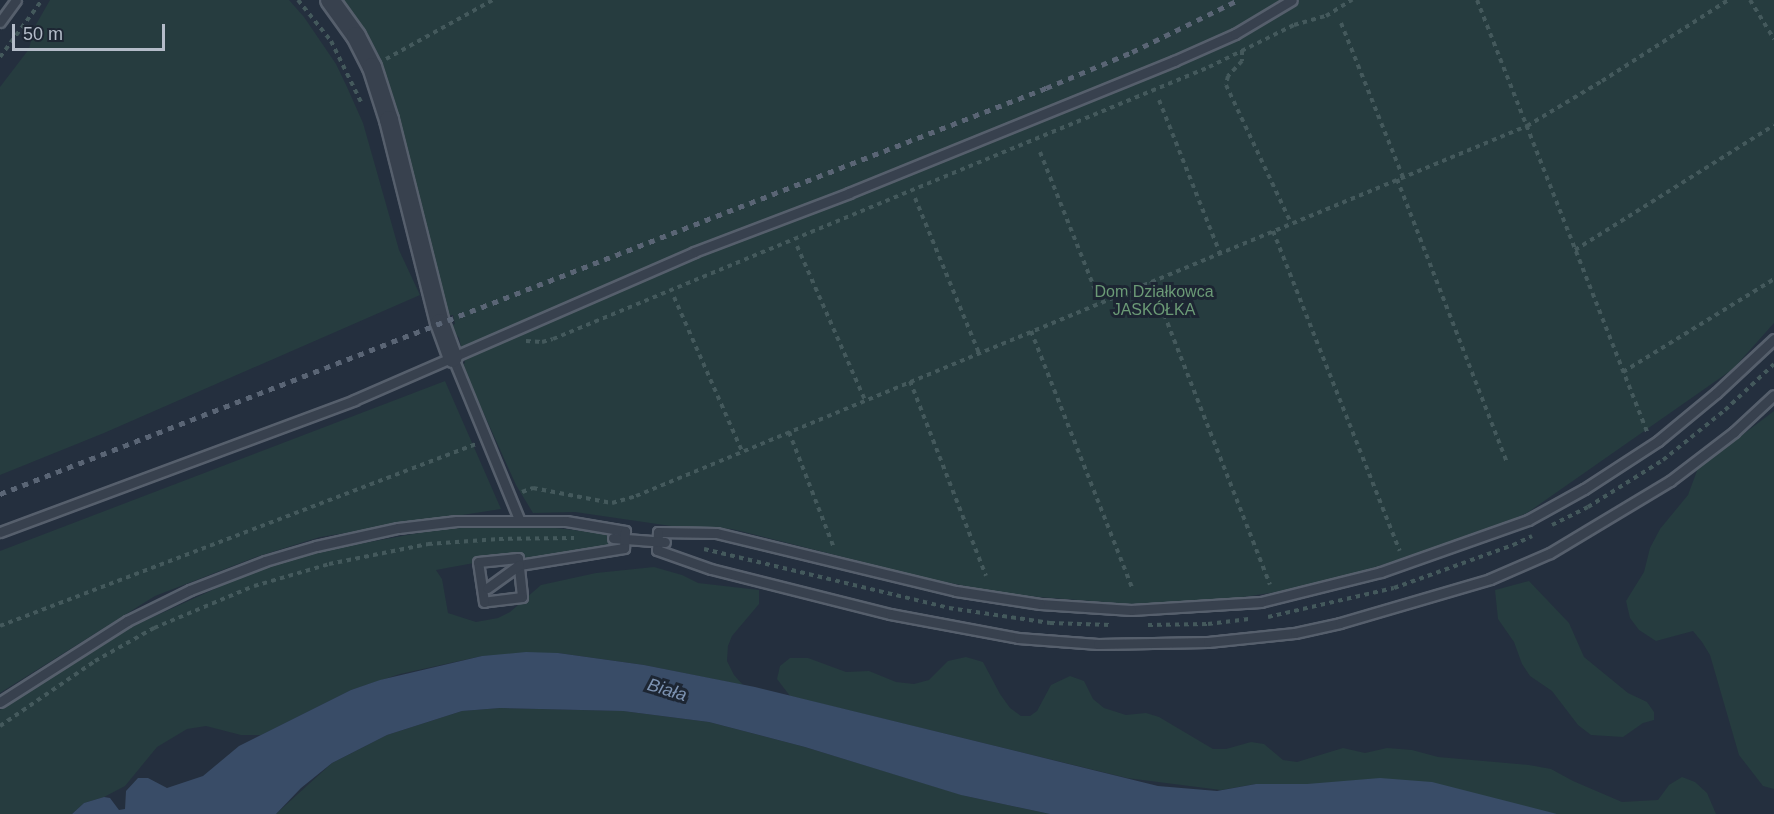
<!DOCTYPE html>
<html>
<head>
<meta charset="utf-8">
<style>
  body { margin:0 }
  #map { position:relative; width:1774px; height:814px; overflow:hidden; background:#242f3e; font-family:Arial,sans-serif }
  div>[style] { position:absolute }
  .green>* { inset:0; background:#263c3f }
  .water>* { inset:0; background:#394c67 }
  .path>* { height:4px; margin-top:-2px; transform-origin:0; background:repeating-linear-gradient(90deg,#44595c 0 4.5px,transparent 0 9px) }
  .roads { filter:drop-shadow(2px 0 #565f6c) drop-shadow(-2px 0 #565f6c) drop-shadow(0 2px #565f6c) drop-shadow(0 -2px #565f6c) }
  .service>* { height:9px; margin:-4.5px; padding:0 4.5px; transform-origin:4.5px; border-radius:4.5px; background:#38414e }
  .minor>* { height:18px; margin:-9px; padding:0 9px; transform-origin:9px; border-radius:9px; background:#38414e }
  .rail>* { height:4.5px; margin-top:-2.25px; transform-origin:0; background:repeating-linear-gradient(90deg,#5a6575 0 6px,transparent 0 12px) }
  span { translate:-50% -50%; white-space:nowrap; text-align:center; line-height:1.15; -webkit-text-stroke:6px #1d2633; paint-order:stroke }
  .park-label { font-size:16px; color:#6b9a76 }
  .water-label { font-size:18px; color:#7c92b1; font-style:italic }
  .scale { position:absolute; left:12px; top:24px; width:153px; height:27px; box-sizing:border-box; border:3px solid #b4bcc9; border-top:0; padding-left:8px; font-size:18px; line-height:21px; white-space:nowrap; color:#b4bcc9; -webkit-text-stroke:4px #1d2633; paint-order:stroke }
</style>
</head>
<body>
<div id="map">
  <div class="green">
    <i style="clip-path:polygon(50px 0,289px 0,304px 17px,336px 64px,347px 87px,363px 123px,399px 250px,420px 295px,104px 433px,0 475px,0 87px,29px 49px,34px 28px)"></i>
    <i style="clip-path:polygon(344px 0,1774px 0,1774px 323px,1733px 369px,1527px 513px,1469px 537px,1363px 571px,1277px 592px,1223px 600px,1130px 604px,1013px 595px,934px 580px,732px 529px,678px 527px,575px 512px,533px 513px,516px 485px,462px 365px,465px 363px,459px 338px,450px 326px,455px 324px,453px 315px,447px 316px)"></i>
    <i style="clip-path:polygon(445px 381px,501px 509px,320px 537px,256px 557px,155px 596px,0 693px,0 551px)"></i>
    <i style="clip-path:polygon(1774px 411px,1774px 789px,1763px 786px,1739px 755px,1710px 655px,1702px 642px,1693px 631px,1656px 641px,1639px 630px,1630px 618px,1626px 601px,1644px 572px,1650px 548px,1660px 529px,1688px 495px,1698px 468px)"></i>
    <i style="clip-path:polygon(529px 525px,618px 535px,618px 544px,538px 557px,474px 563px,436px 570px,442px 579px,448px 613px,476px 622px,498px 618px,510px 612px,541px 585px,596px 573px,654px 567px,682px 575px,698px 583px,759px 590px,759px 604px,732px 636px,728px 646px,727px 661px,734px 675px,743px 685px,644px 665px,558px 653px,482px 656px,400px 674px,351px 690px,261px 735px,241px 735px,206px 726px,187px 729px,157px 747px,125px 786px,104px 797px,84px 803px,72px 814px,0 814px,0 710px,107px 638px,243px 576px,315px 552px,440px 529px)"></i>
    <i style="clip-path:polygon(1529px 581px,1569px 623px,1584px 657px,1628px 693px,1647px 702px,1654px 712px,1654px 720px,1643px 723px,1623px 737px,1591px 735px,1578px 725px,1552px 691px,1530px 676px,1522px 664px,1514px 642px,1498px 619px,1495px 590px)"></i>
    <i style="clip-path:polygon(966px 657px,983px 662px,1000px 694px,1010px 708px,1021px 716px,1030px 716px,1037px 711px,1051px 685px,1070px 676px,1084px 681px,1093px 699px,1104px 708px,1126px 715px,1146px 713px,1159px 717px,1213px 749px,1226px 749px,1251px 742px,1264px 744px,1283px 760px,1297px 762px,1343px 748px,1365px 753px,1387px 748px,1412px 750px,1438px 757px,1529px 765px,1551px 769px,1573px 781px,1622px 802px,1658px 800px,1669px 785px,1682px 777px,1695px 782px,1707px 793px,1716px 814px,1557px 814px,1307px 784px,1256px 784px,1221px 790px,1127px 778px,790px 696px,777px 679px,780px 666px,790px 658px,808px 658px,846px 672px,869px 671px,896px 682px,914px 684px,929px 680px,948px 661px)"></i>
    <i style="clip-path:polygon(500px 708px,623px 711px,709px 722px,805px 747px,966px 796px,1050px 814px,276px 814px,332px 763px,387px 735px,462px 711px)"></i>
  </div>
  <div class="water">
    <i style="clip-path:polygon(526px 652px,558px 653px,644px 665px,755px 687px,1158px 786px,1217px 791px,1256px 784px,1307px 784px,1380px 778px,1432px 782px,1557px 814px,1050px 814px,961px 795px,805px 747px,709px 722px,623px 711px,500px 708px,462px 711px,387px 735px,332px 763px,301px 788px,276px 814px,72px 814px,84px 803px,104px 797px,110px 798px,119px 810px,125px 809px,126px 791px,138px 778px,148px 778px,167px 788px,203px 776px,239px 746px,351px 690px,380px 680px,482px 656px)"></i>
  </div>
  <div class="path">
    <i style="left:298px;top:0;width:53px;rotate:51.2deg"></i>
    <i style="left:331px;top:41px;width:70px;rotate:63.8deg"></i>
    <i style="left:1477px;top:0;width:464px;rotate:68.5deg"></i>
    <i style="left:1750px;top:0;width:46px;rotate:58.4deg"></i>
    <i style="left:1341px;top:23px;width:166px;rotate:68.1deg"></i>
    <i style="left:1242px;top:50px;width:11px;rotate:90deg"></i>
    <i style="left:1242px;top:61px;width:21px;rotate:133deg"></i>
    <i style="left:1228px;top:76px;width:9px;rotate:103deg"></i>
    <i style="left:1226px;top:85px;width:153px;rotate:64.8deg"></i>
    <i style="left:0;top:57px;width:71px;rotate:-53.6deg"></i>
    <i style="left:386px;top:59px;width:122px;rotate:-28.9deg"></i>
    <i style="left:1159px;top:100px;width:165px;rotate:68.3deg"></i>
    <i style="left:1040px;top:152px;width:162px;rotate:68.2deg"></i>
    <i style="left:1397px;top:179px;width:305px;rotate:68.8deg"></i>
    <i style="left:915px;top:198px;width:168px;rotate:67.6deg"></i>
    <i style="left:1273px;top:231px;width:344px;rotate:68.4deg"></i>
    <i style="left:797px;top:246px;width:168px;rotate:66.2deg"></i>
    <i style="left:1575px;top:250px;width:235px;rotate:-32.1deg"></i>
    <i style="left:1151px;top:281px;width:326px;rotate:68.6deg"></i>
    <i style="left:674px;top:297px;width:168px;rotate:66.2deg"></i>
    <i style="left:1031px;top:331px;width:278px;rotate:68.5deg"></i>
    <i style="left:526px;top:341px;width:16px;rotate:4deg"></i>
    <i style="left:542px;top:342px;width:11px;rotate:-15deg"></i>
    <i style="left:553px;top:339px;width:710px;rotate:-22.52deg"></i>
    <i style="left:1209px;top:67px;width:95px;rotate:-26.3deg"></i>
    <i style="left:1294px;top:25px;width:33px;rotate:-16deg"></i>
    <i style="left:1326px;top:16px;width:31px;rotate:-32deg"></i>
    <i style="left:1623px;top:372px;width:177px;rotate:-31.6deg"></i>
    <i style="left:910px;top:381px;width:209px;rotate:68.7deg"></i>
    <i style="left:789px;top:432px;width:124px;rotate:68.8deg"></i>
    <i style="left:522px;top:492px;width:12px;rotate:-20deg"></i>
    <i style="left:533px;top:488px;width:80px;rotate:10.8deg"></i>
    <i style="left:612px;top:503px;width:25px;rotate:-16deg"></i>
    <i style="left:636px;top:496px;width:965px;rotate:-22.55deg"></i>
    <i style="left:1527px;top:126px;width:87px;rotate:-31deg"></i>
    <i style="left:1602px;top:81px;width:150px;rotate:-32.7deg"></i>
    <i style="left:1552px;top:525px;width:40px;rotate:-26.6deg"></i>
    <i style="left:1588px;top:507px;width:89px;rotate:-32.1deg"></i>
    <i style="left:1663px;top:460px;width:80px;rotate:-38.9deg"></i>
    <i style="left:1725px;top:410px;width:67px;rotate:-43.2deg"></i>
    <i style="left:704px;top:549px;width:252px;rotate:13.5deg"></i>
    <i style="left:949px;top:608px;width:102px;rotate:8.4deg"></i>
    <i style="left:1050px;top:623px;width:61px;rotate:1.9deg"></i>
    <i style="left:1268px;top:617px;width:129px;rotate:-13deg"></i>
    <i style="left:1394px;top:588px;width:127px;rotate:-19.9deg"></i>
    <i style="left:1513px;top:545px;width:21px;rotate:-25deg"></i>
    <i style="left:1148px;top:625px;width:60px;rotate:-1deg"></i>
    <i style="left:1208px;top:624px;width:41px;rotate:-7deg"></i>
    <i style="left:0;top:626px;width:510px;rotate:-20.92deg"></i>
    <i style="left:0;top:726px;width:115px;rotate:-34.4deg"></i>
    <i style="left:95px;top:661px;width:68px;rotate:-29.2deg"></i>
    <i style="left:154px;top:628px;width:108px;rotate:-22.8deg"></i>
    <i style="left:254px;top:586px;width:78px;rotate:-16.3deg"></i>
    <i style="left:329px;top:564px;width:101px;rotate:-11.4deg"></i>
    <i style="left:428px;top:544px;width:71px;rotate:-4deg"></i>
    <i style="left:499px;top:539px;width:75px;rotate:-0.8deg"></i>
  </div>
  <div class="roads">
    <div class="service">
      <i style="left:0;top:22px;width:27px;rotate:-54deg"></i>
      <i style="left:1774px;top:339px;width:79px;rotate:137deg"></i>
      <i style="left:1716px;top:393px;width:75px;rotate:140.4deg"></i>
      <i style="left:1658px;top:441px;width:88px;rotate:147deg"></i>
      <i style="left:1584px;top:489px;width:64px;rotate:151deg"></i>
      <i style="left:1528px;top:520px;width:156px;rotate:160.5deg"></i>
      <i style="left:1381px;top:572px;width:124px;rotate:166deg"></i>
      <i style="left:1261px;top:602px;width:130px;rotate:176.5deg"></i>
      <i style="left:1131px;top:610px;width:91px;rotate:-176.2deg"></i>
      <i style="left:1040px;top:604px;width:85px;rotate:-171.2deg"></i>
      <i style="left:956px;top:591px;width:247px;rotate:-166.4deg"></i>
      <i style="left:716px;top:533px;width:58px;rotate:-179deg"></i>
      <i style="left:658px;top:532px;width:18px;rotate:93deg"></i>
      <i style="left:657px;top:550px;width:57px;rotate:19.4deg"></i>
      <i style="left:711px;top:569px;width:185px;rotate:14.1deg"></i>
      <i style="left:890px;top:614px;width:130px;rotate:10.6deg"></i>
      <i style="left:1018px;top:638px;width:80px;rotate:4.3deg"></i>
      <i style="left:1098px;top:644px;width:110px;rotate:-1deg"></i>
      <i style="left:1208px;top:642px;width:87px;rotate:-5.9deg"></i>
      <i style="left:1295px;top:633px;width:46px;rotate:-12.5deg"></i>
      <i style="left:1340px;top:623px;width:156px;rotate:-16.3deg"></i>
      <i style="left:1490px;top:579px;width:65px;rotate:-23.4deg"></i>
      <i style="left:1550px;top:553px;width:140px;rotate:-31deg"></i>
      <i style="left:1670px;top:481px;width:81px;rotate:-37.4deg"></i>
      <i style="left:1734px;top:432px;width:54px;rotate:-42.8deg"></i>
      <i style="left:453px;top:358px;width:174px;rotate:67.7deg"></i>
      <i style="left:0;top:532px;width:378px;rotate:-20.4deg"></i>
      <i style="left:354px;top:400px;width:371px;rotate:-23.5deg"></i>
      <i style="left:694px;top:252px;width:166px;rotate:-20.8deg"></i>
      <i style="left:849px;top:193px;width:351px;rotate:-22.1deg"></i>
      <i style="left:1174px;top:61px;width:67px;rotate:-23.9deg"></i>
      <i style="left:1235px;top:34px;width:66px;rotate:-30.8deg"></i>
      <i style="left:613px;top:538px;width:52px;rotate:4.4deg"></i>
      <i style="left:518px;top:558px;width:39px;rotate:84deg"></i>
      <i style="left:522px;top:597px;width:38px;rotate:173deg"></i>
      <i style="left:484px;top:602px;width:40px;rotate:-98.5deg"></i>
      <i style="left:478px;top:562px;width:40px;rotate:-5.7deg"></i>
      <i style="left:0;top:702px;width:151px;rotate:-32.5deg"></i>
      <i style="left:127px;top:621px;width:70px;rotate:-26.2deg"></i>
      <i style="left:190px;top:590px;width:80px;rotate:-21.1deg"></i>
      <i style="left:265px;top:561px;width:53px;rotate:-16.4deg"></i>
      <i style="left:316px;top:546px;width:84px;rotate:-12.4deg"></i>
      <i style="left:398px;top:528px;width:59px;rotate:-6.8deg"></i>
      <i style="left:457px;top:521px;width:109px"></i>
      <i style="left:566px;top:521px;width:60px;rotate:9.6deg"></i>
      <i style="left:625px;top:531px;width:17px;rotate:93deg"></i>
      <i style="left:624px;top:548px;width:106px;rotate:170.8deg"></i>
      <i style="left:519px;top:565px;width:39px;rotate:144deg"></i>
    </div>
    <div class="minor">
      <i style="left:330px;top:0;width:44px;rotate:54.2deg"></i>
      <i style="left:356px;top:36px;width:35px;rotate:63deg"></i>
      <i style="left:372px;top:67px;width:56px;rotate:72.2deg"></i>
      <i style="left:389px;top:120px;width:209px;rotate:75.9deg"></i>
      <i style="left:440px;top:323px;width:37px;rotate:70deg"></i>
    </div>
  </div>
  <div class="rail">
    <i style="left:0;top:494px;width:1122px;rotate:-21.21deg"></i>
    <i style="left:1046px;top:88px;width:93px;rotate:-22.7deg"></i>
    <i style="left:1132px;top:52px;width:118px;rotate:-26.1deg"></i>
  </div>
  <div class="park-label">
    <span style="left:1154px;top:301px">Dom Działkowca<br>JASKÓŁKA</span>
  </div>
  <div class="water-label">
    <span style="left:667px;top:690px;rotate:17deg">Biała</span>
  </div>
  <div class="scale">50 m</div>
</div>
</body>
</html>
